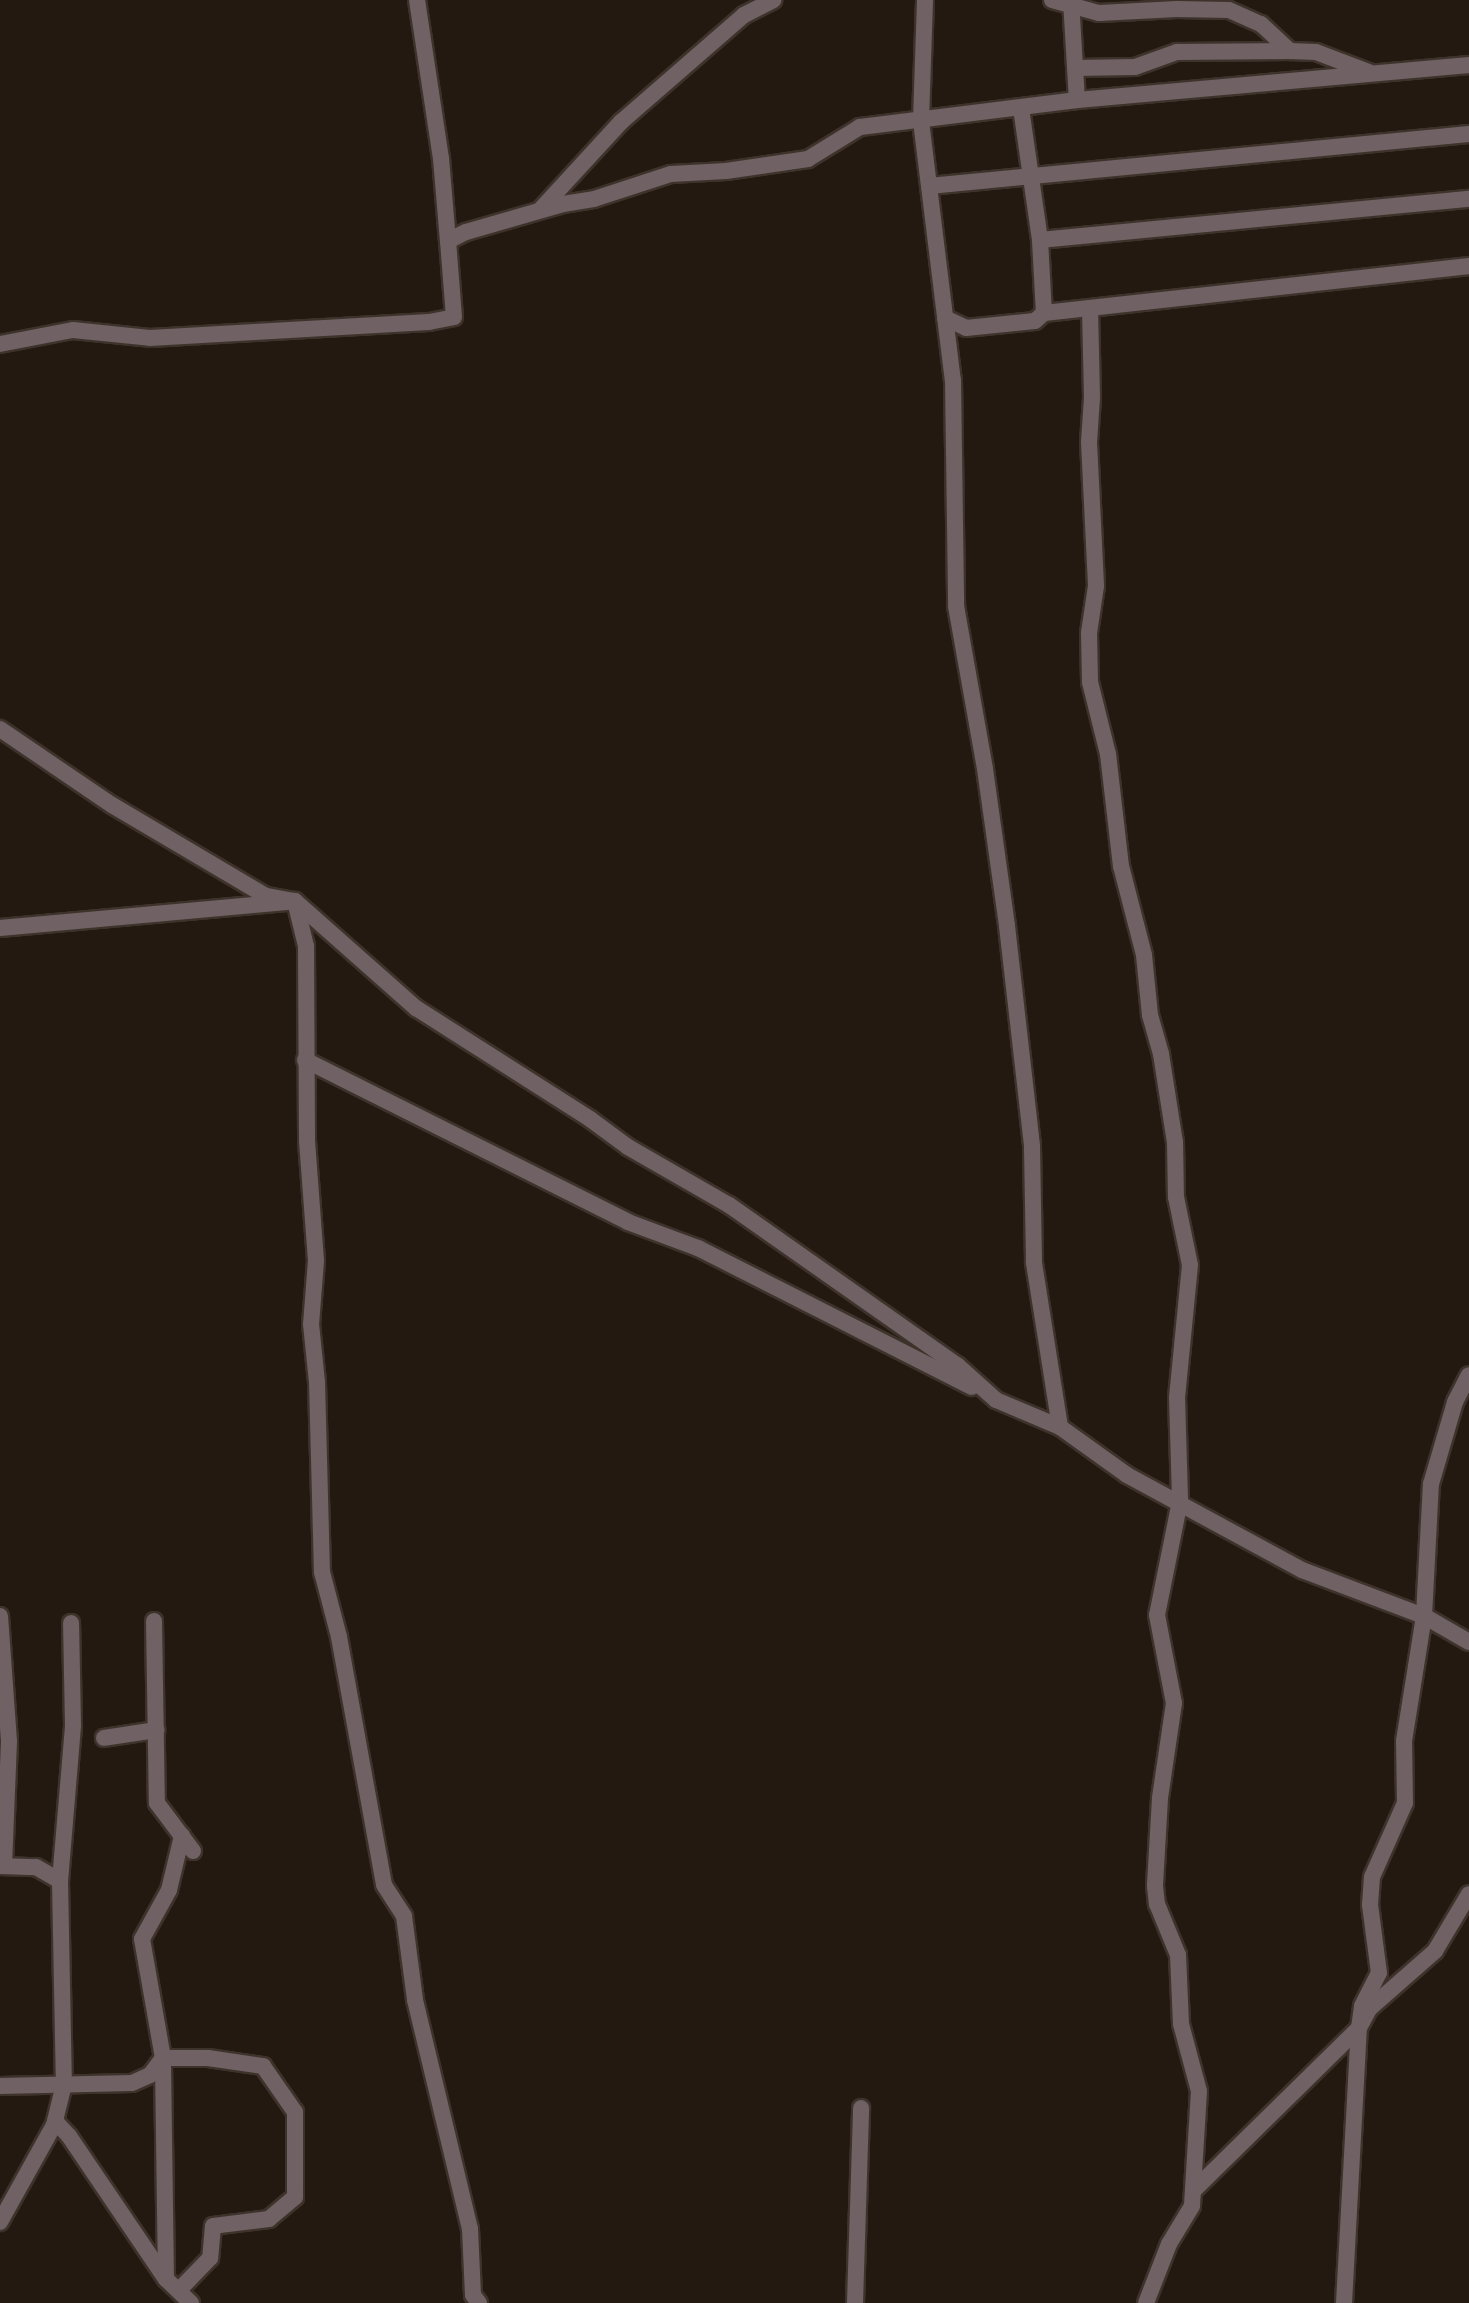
<!DOCTYPE html>
<html>
<head>
<meta charset="utf-8">
<style>
  body { margin:0 }
  #map { position:relative; width:1469px; height:2303px; overflow:hidden; background:#241910; font-family:"PT Sans",sans-serif }
  div>[style] { position:absolute }
  .roads { filter:drop-shadow(2px 0 #3e332b) drop-shadow(-2px 0 #3e332b) drop-shadow(0 2px #3e332b) drop-shadow(0 -2px #3e332b) }
  .minor>* { height:16px; margin:-8px; padding:0 8px; transform-origin:8px; border-radius:8px; background:#706164 }
  span { translate:-50% -50%; white-space:nowrap; text-align:center; line-height:1.15; -webkit-text-stroke:8px #1a1008; paint-order:stroke }
</style>
</head>
<body>
<div id="map">
  <div class="roads">
    <div class="minor">
      <i style="left:417px;top:0;width:160px;rotate:81.4deg"></i>
      <i style="left:441px;top:158px;width:83px;rotate:85.2deg"></i>
      <i style="left:925px;top:0;width:121px;rotate:91.9deg"></i>
      <i style="left:921px;top:121px;width:261px;rotate:83deg"></i>
      <i style="left:953px;top:380px;width:226px;rotate:89.2deg"></i>
      <i style="left:956px;top:606px;width:166px;rotate:79.9deg"></i>
      <i style="left:985px;top:769px;width:159px;rotate:82deg"></i>
      <i style="left:1007px;top:926px;width:222px;rotate:83.5deg"></i>
      <i style="left:1032px;top:1147px;width:116px;rotate:89deg"></i>
      <i style="left:1034px;top:1263px;width:166px;rotate:81deg"></i>
      <i style="left:1052px;top:0;width:49px;rotate:15.5deg"></i>
      <i style="left:1099px;top:13px;width:78px;rotate:-2.9deg"></i>
      <i style="left:1177px;top:9px;width:52px;rotate:1.1deg"></i>
      <i style="left:1229px;top:10px;width:35px;rotate:24deg"></i>
      <i style="left:1261px;top:24px;width:40px;rotate:43deg"></i>
      <i style="left:1071px;top:0;width:100px;rotate:86.6deg"></i>
      <i style="left:1075px;top:68px;width:60px;rotate:-1deg"></i>
      <i style="left:1135px;top:67px;width:45px;rotate:-19.7deg"></i>
      <i style="left:1177px;top:52px;width:113px;rotate:-0.5deg"></i>
      <i style="left:1290px;top:51px;width:26px;rotate:2deg"></i>
      <i style="left:1316px;top:52px;width:57px;rotate:20.7deg"></i>
      <i style="left:1021px;top:108px;width:133px;rotate:81.8deg"></i>
      <i style="left:1040px;top:240px;width:431px;rotate:-5.5deg"></i>
      <i style="left:929px;top:186px;width:542px;rotate:-5.5deg"></i>
      <i style="left:541px;top:209px;width:118px;rotate:-47.4deg"></i>
      <i style="left:621px;top:122px;width:163px;rotate:-41deg"></i>
      <i style="left:744px;top:15px;width:33px;rotate:-27deg"></i>
      <i style="left:1040px;top:240px;width:73px;rotate:86.9deg"></i>
      <i style="left:1044px;top:313px;width:428px;rotate:-6.3deg"></i>
      <i style="left:1090px;top:308px;width:90px;rotate:88.7deg"></i>
      <i style="left:1092px;top:398px;width:44px;rotate:93.9deg"></i>
      <i style="left:1089px;top:442px;width:144px;rotate:87.2deg"></i>
      <i style="left:1096px;top:586px;width:48px;rotate:98.5deg"></i>
      <i style="left:1089px;top:633px;width:49px;rotate:88.8deg"></i>
      <i style="left:1090px;top:682px;width:74px;rotate:76deg"></i>
      <i style="left:1108px;top:754px;width:113px;rotate:83.4deg"></i>
      <i style="left:1121px;top:866px;width:92px;rotate:75.5deg"></i>
      <i style="left:1144px;top:955px;width:60px;rotate:84.3deg"></i>
      <i style="left:1150px;top:1015px;width:41px;rotate:74.2deg"></i>
      <i style="left:1161px;top:1054px;width:89px;rotate:81deg"></i>
      <i style="left:1175px;top:1142px;width:55px;rotate:89deg"></i>
      <i style="left:1176px;top:1197px;width:69px;rotate:78.4deg"></i>
      <i style="left:1190px;top:1265px;width:133px;rotate:95.6deg"></i>
      <i style="left:1177px;top:1397px;width:104px;rotate:88.3deg"></i>
      <i style="left:1180px;top:1501px;width:116px;rotate:101.4deg"></i>
      <i style="left:1157px;top:1615px;width:90px;rotate:79.1deg"></i>
      <i style="left:1174px;top:1703px;width:96px;rotate:98.4deg"></i>
      <i style="left:1160px;top:1798px;width:88px;rotate:93.3deg"></i>
      <i style="left:1155px;top:1886px;width:18px;rotate:84deg"></i>
      <i style="left:1157px;top:1904px;width:55px;rotate:67.6deg"></i>
      <i style="left:1178px;top:1955px;width:69px;rotate:87.5deg"></i>
      <i style="left:1181px;top:2024px;width:69px;rotate:75deg"></i>
      <i style="left:1199px;top:2091px;width:115px;rotate:93.5deg"></i>
      <i style="left:1192px;top:2206px;width:44px;rotate:121.2deg"></i>
      <i style="left:1169px;top:2244px;width:63px;rotate:111.3deg"></i>
      <i style="left:945px;top:318px;width:23px;rotate:25deg"></i>
      <i style="left:966px;top:328px;width:69px;rotate:-5.8deg"></i>
      <i style="left:1035px;top:321px;width:12px;rotate:-42deg"></i>
      <i style="left:0;top:344px;width:74px;rotate:-10.9deg"></i>
      <i style="left:73px;top:330px;width:77px;rotate:5.9deg"></i>
      <i style="left:150px;top:338px;width:279px;rotate:-3.3deg"></i>
      <i style="left:429px;top:322px;width:25px;rotate:-11deg"></i>
      <i style="left:454px;top:317px;width:76px;rotate:-94.5deg"></i>
      <i style="left:448px;top:241px;width:20px;rotate:-27deg"></i>
      <i style="left:466px;top:232px;width:101px;rotate:-16.1deg"></i>
      <i style="left:563px;top:204px;width:31px;rotate:-9deg"></i>
      <i style="left:594px;top:199px;width:81px;rotate:-18deg"></i>
      <i style="left:671px;top:174px;width:55px;rotate:-3.1deg"></i>
      <i style="left:726px;top:171px;width:83px;rotate:-8.3deg"></i>
      <i style="left:808px;top:159px;width:61px;rotate:-31.6deg"></i>
      <i style="left:860px;top:127px;width:219px;rotate:-7.1deg"></i>
      <i style="left:1077px;top:100px;width:394px;rotate:-5.1deg"></i>
      <i style="left:0;top:729px;width:135px;rotate:34.2deg"></i>
      <i style="left:112px;top:805px;width:179px;rotate:30.6deg"></i>
      <i style="left:266px;top:896px;width:29px;rotate:10deg"></i>
      <i style="left:295px;top:901px;width:162px;rotate:41.5deg"></i>
      <i style="left:416px;top:1008px;width:206px;rotate:32.5deg"></i>
      <i style="left:590px;top:1119px;width:47px;rotate:36.4deg"></i>
      <i style="left:628px;top:1147px;width:116px;rotate:29.9deg"></i>
      <i style="left:729px;top:1205px;width:279px;rotate:35.1deg"></i>
      <i style="left:957px;top:1365px;width:52px;rotate:41.9deg"></i>
      <i style="left:996px;top:1400px;width:69px;rotate:22.9deg"></i>
      <i style="left:1060px;top:1427px;width:82px;rotate:35.6deg"></i>
      <i style="left:1127px;top:1475px;width:199px;rotate:28.5deg"></i>
      <i style="left:1302px;top:1570px;width:130px;rotate:20.7deg"></i>
      <i style="left:1424px;top:1616px;width:52px;rotate:30deg"></i>
      <i style="left:0;top:928px;width:296px;rotate:-5.2deg"></i>
      <i style="left:295px;top:901px;width:46px;rotate:76.3deg"></i>
      <i style="left:306px;top:946px;width:195px;rotate:89.7deg"></i>
      <i style="left:307px;top:1141px;width:120px;rotate:85.7deg"></i>
      <i style="left:316px;top:1261px;width:63px;rotate:94.5deg"></i>
      <i style="left:311px;top:1324px;width:58px;rotate:84.1deg"></i>
      <i style="left:317px;top:1382px;width:190px;rotate:88.5deg"></i>
      <i style="left:322px;top:1572px;width:67px;rotate:75.3deg"></i>
      <i style="left:339px;top:1637px;width:252px;rotate:79.7deg"></i>
      <i style="left:384px;top:1885px;width:37px;rotate:57deg"></i>
      <i style="left:404px;top:1916px;width:85px;rotate:82.5deg"></i>
      <i style="left:415px;top:2000px;width:236px;rotate:76.5deg"></i>
      <i style="left:470px;top:2229px;width:66px;rotate:87.4deg"></i>
      <i style="left:473px;top:2295px;width:10px;rotate:53deg"></i>
      <i style="left:305px;top:1060px;width:361px;rotate:26.6deg"></i>
      <i style="left:628px;top:1222px;width:75px;rotate:20.4deg"></i>
      <i style="left:698px;top:1248px;width:307px;rotate:26.9deg"></i>
      <i style="left:0;top:1616px;width:125px;rotate:85.9deg"></i>
      <i style="left:9px;top:1741px;width:125px;rotate:92.3deg"></i>
      <i style="left:154px;top:1621px;width:182px;rotate:89.1deg"></i>
      <i style="left:157px;top:1803px;width:60px;rotate:53.1deg"></i>
      <i style="left:104px;top:1738px;width:53px;rotate:-8.7deg"></i>
      <i style="left:0;top:1866px;width:36px;rotate:2deg"></i>
      <i style="left:36px;top:1867px;width:28px;rotate:30deg"></i>
      <i style="left:60px;top:1881px;width:203px;rotate:88.9deg"></i>
      <i style="left:64px;top:2084px;width:42px;rotate:103.7deg"></i>
      <i style="left:54px;top:2125px;width:111px;rotate:119.1deg"></i>
      <i style="left:60px;top:1881px;width:157px;rotate:-85.2deg"></i>
      <i style="left:73px;top:1725px;width:102px;rotate:-91.1deg"></i>
      <i style="left:0;top:2086px;width:132px;rotate:-1.3deg"></i>
      <i style="left:132px;top:2083px;width:20px;rotate:-24deg"></i>
      <i style="left:150px;top:2075px;width:21px;rotate:-53deg"></i>
      <i style="left:163px;top:2058px;width:45px"></i>
      <i style="left:208px;top:2058px;width:56px;rotate:8.3deg"></i>
      <i style="left:263px;top:2066px;width:56px;rotate:55.2deg"></i>
      <i style="left:295px;top:2112px;width:85px;rotate:90deg"></i>
      <i style="left:295px;top:2197px;width:34px;rotate:140deg"></i>
      <i style="left:269px;top:2219px;width:56px;rotate:172.9deg"></i>
      <i style="left:213px;top:2226px;width:32px;rotate:95deg"></i>
      <i style="left:210px;top:2258px;width:45px;rotate:134.1deg"></i>
      <i style="left:55px;top:2121px;width:21px;rotate:47deg"></i>
      <i style="left:69px;top:2136px;width:173px;rotate:55.9deg"></i>
      <i style="left:166px;top:2279px;width:35px;rotate:44deg"></i>
      <i style="left:1194px;top:2190px;width:231px;rotate:-44.5deg"></i>
      <i style="left:1359px;top:2028px;width:21px;rotate:-62deg"></i>
      <i style="left:1369px;top:2009px;width:88px;rotate:-41.3deg"></i>
      <i style="left:1435px;top:1951px;width:66px;rotate:-59.2deg"></i>
      <i style="left:166px;top:2279px;width:221px;rotate:-90.8deg"></i>
      <i style="left:163px;top:2058px;width:121px;rotate:-100deg"></i>
      <i style="left:142px;top:1939px;width:56px;rotate:-61.1deg"></i>
      <i style="left:169px;top:1890px;width:56px;rotate:-76.5deg"></i>
      <i style="left:855px;top:2303px;width:195px;rotate:-88.2deg"></i>
      <i style="left:1344px;top:2303px;width:275px;rotate:-86.9deg"></i>
      <i style="left:1359px;top:2028px;width:22px;rotate:-82deg"></i>
      <i style="left:1362px;top:2006px;width:37px;rotate:-63deg"></i>
      <i style="left:1379px;top:1973px;width:69px;rotate:-97.5deg"></i>
      <i style="left:1370px;top:1905px;width:28px;rotate:-86deg"></i>
      <i style="left:1372px;top:1877px;width:81px;rotate:-66deg"></i>
      <i style="left:1405px;top:1803px;width:62px;rotate:-90.9deg"></i>
      <i style="left:1404px;top:1741px;width:127px;rotate:-80.9deg"></i>
      <i style="left:1424px;top:1616px;width:132px;rotate:-87deg"></i>
      <i style="left:1431px;top:1484px;width:85px;rotate:-73.7deg"></i>
      <i style="left:1455px;top:1402px;width:30px;rotate:-63deg"></i>
    </div>
  </div>
</div>
</body>
</html>
